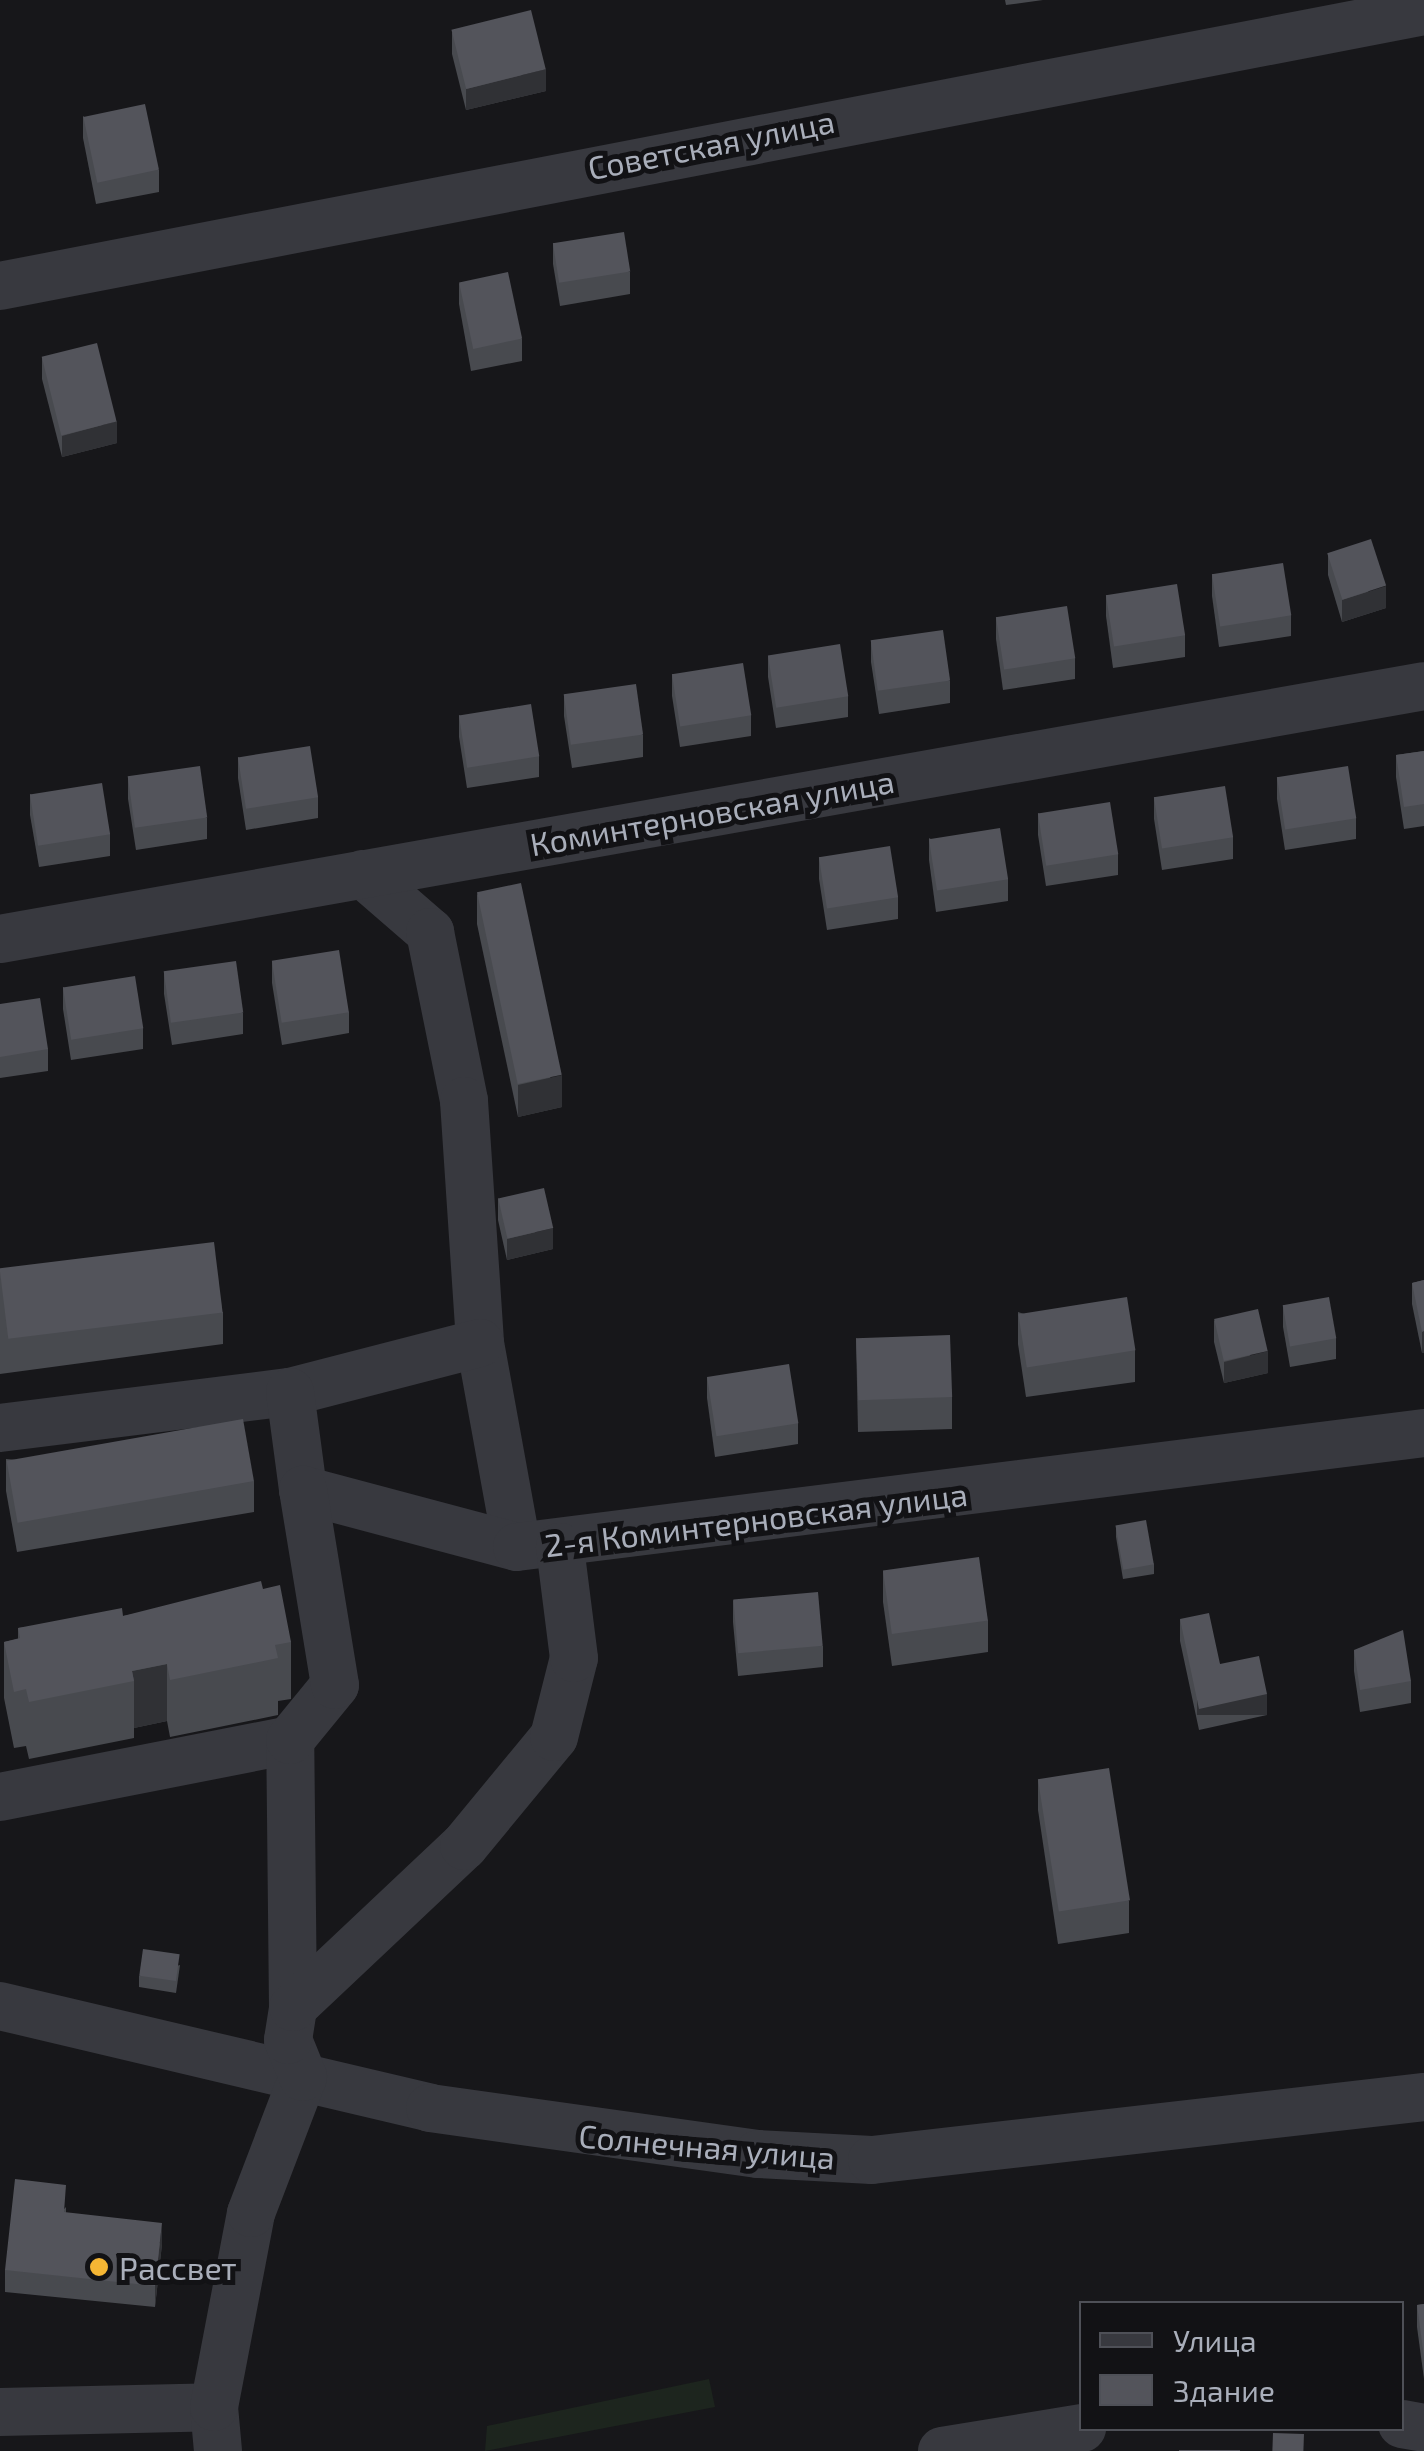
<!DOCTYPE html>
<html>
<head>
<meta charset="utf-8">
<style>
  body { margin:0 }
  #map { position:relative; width:1424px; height:2451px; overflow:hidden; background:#17171a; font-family:"Exo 2",sans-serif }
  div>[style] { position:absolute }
  .green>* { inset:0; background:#1d251e }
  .minor>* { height:48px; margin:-24px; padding:0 24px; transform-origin:24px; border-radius:24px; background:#38393f }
  .wall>* { inset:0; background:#484a4f }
  .shaded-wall>* { inset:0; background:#303135; transform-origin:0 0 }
  .building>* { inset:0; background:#53545b; transform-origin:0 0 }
  .dots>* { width:28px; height:28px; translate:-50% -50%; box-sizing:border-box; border:5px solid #121215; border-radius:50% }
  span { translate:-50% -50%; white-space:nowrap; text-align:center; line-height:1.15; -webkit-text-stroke:10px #121215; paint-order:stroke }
  .street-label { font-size:32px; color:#a9aeba }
  .poi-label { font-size:32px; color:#a9aeba }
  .left { translate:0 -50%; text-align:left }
  .legend { position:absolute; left:1079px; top:2301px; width:325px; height:130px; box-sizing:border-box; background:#121215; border:2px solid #4e5057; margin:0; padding:12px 18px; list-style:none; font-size:30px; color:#a9aeba }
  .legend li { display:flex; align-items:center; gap:20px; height:50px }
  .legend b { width:50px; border:2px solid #4e5057 }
</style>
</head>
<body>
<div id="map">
  <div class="green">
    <i style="clip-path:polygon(709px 2379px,715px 2407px,485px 2451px,487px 2426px)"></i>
  </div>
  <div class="minor">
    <i style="left:0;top:286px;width:1450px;rotate:-10.93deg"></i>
    <i style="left:363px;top:874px;width:89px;rotate:40.9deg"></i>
    <i style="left:430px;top:932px;width:172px;rotate:78.6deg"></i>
    <i style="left:464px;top:1101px;width:243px;rotate:86.2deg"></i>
    <i style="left:480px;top:1343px;width:207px;rotate:79.7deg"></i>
    <i style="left:0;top:939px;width:1446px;rotate:-10.07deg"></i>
    <i style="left:290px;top:1392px;width:196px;rotate:-14.5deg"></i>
    <i style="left:0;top:1428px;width:292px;rotate:-7.1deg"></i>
    <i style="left:290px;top:1392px;width:99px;rotate:82.4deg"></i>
    <i style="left:303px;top:1490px;width:221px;rotate:14.9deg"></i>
    <i style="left:517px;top:1547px;width:914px;rotate:-7.16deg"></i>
    <i style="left:0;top:1797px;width:296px;rotate:-11.1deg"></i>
    <i style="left:0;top:2006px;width:442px;rotate:13.3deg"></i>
    <i style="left:430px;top:2108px;width:331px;rotate:8deg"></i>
    <i style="left:758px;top:2154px;width:114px;rotate:3deg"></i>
    <i style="left:872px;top:2160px;width:556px;rotate:-6.51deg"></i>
    <i style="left:293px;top:2007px;width:267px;rotate:-90.6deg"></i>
    <i style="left:290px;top:1740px;width:71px;rotate:-50.7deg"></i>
    <i style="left:335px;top:1685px;width:198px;rotate:-99.3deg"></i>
    <i style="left:0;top:2412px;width:214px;rotate:-1.3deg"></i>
    <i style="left:1402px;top:2424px;width:22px;rotate:10deg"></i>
    <i style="left:218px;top:2451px;width:44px;rotate:-95.2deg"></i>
    <i style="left:214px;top:2407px;width:197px;rotate:-79.2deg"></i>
    <i style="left:251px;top:2213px;width:146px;rotate:-69.1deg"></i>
    <i style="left:303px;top:2077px;width:40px;rotate:-112deg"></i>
    <i style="left:288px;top:2040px;width:33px;rotate:-81deg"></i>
    <i style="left:293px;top:2007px;width:235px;rotate:-43.3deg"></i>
    <i style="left:464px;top:1846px;width:141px;rotate:-50.5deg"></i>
    <i style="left:554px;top:1737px;width:81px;rotate:-75.8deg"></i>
    <i style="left:574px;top:1658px;width:112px;rotate:-97.2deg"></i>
    <i style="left:942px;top:2451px;width:142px;rotate:-9.3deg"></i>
  </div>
  <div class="wall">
    <i style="clip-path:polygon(1005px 0,1043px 0,1006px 5px)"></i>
    <i style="clip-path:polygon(452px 32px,546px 91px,466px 110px,452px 54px)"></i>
    <i style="clip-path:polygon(83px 116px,159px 170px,159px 192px,96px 204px,83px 138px)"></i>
    <i style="clip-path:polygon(553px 243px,630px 272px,630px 294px,560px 306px,553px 264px)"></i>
    <i style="clip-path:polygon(459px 283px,522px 339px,522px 361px,471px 371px,459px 304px)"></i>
    <i style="clip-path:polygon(42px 357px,117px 443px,62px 457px,42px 379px)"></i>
    <i style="clip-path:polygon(1328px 554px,1386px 608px,1342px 622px,1328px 575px)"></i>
    <i style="clip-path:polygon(1212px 574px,1291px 615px,1291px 636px,1219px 647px,1212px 596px)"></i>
    <i style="clip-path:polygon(1106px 595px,1185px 635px,1185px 657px,1113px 668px,1106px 616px)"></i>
    <i style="clip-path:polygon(996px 617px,1075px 658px,1075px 679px,1003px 690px,996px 639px)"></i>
    <i style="clip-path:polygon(871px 641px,950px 681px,950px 703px,879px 714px,871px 662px)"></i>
    <i style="clip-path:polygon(768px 656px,848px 696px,848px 717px,776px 728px,768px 677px)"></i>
    <i style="clip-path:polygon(672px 674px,751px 715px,751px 736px,680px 747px,672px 696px)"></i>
    <i style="clip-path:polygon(564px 695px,643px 735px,643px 757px,572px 768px,564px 716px)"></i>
    <i style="clip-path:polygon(459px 715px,539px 756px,539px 777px,467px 788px,459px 737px)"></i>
    <i style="clip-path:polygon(1424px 751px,1424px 826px,1404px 829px,1396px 777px,1396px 755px)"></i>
    <i style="clip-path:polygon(238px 757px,318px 797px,318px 818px,246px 830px,238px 778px)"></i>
    <i style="clip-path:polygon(128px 777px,207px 818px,207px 839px,136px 850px,128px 799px)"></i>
    <i style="clip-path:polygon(1277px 777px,1356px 818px,1356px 839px,1285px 850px,1277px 799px)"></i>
    <i style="clip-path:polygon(30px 794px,110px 834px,110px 856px,39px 867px,30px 815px)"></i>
    <i style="clip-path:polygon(1154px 797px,1233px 837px,1233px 859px,1162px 870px,1154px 819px)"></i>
    <i style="clip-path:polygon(1038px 813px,1118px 854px,1118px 875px,1046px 886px,1038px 835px)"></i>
    <i style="clip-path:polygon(929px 838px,1008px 879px,1008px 901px,936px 912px,929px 860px)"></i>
    <i style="clip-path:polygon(819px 857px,898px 897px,898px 919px,827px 930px,819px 879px)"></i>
    <i style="clip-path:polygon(477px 893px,562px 1107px,518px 1117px,477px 924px)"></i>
    <i style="clip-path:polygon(272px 961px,349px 1012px,349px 1033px,282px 1045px,272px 983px)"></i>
    <i style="clip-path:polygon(164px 972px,243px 1013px,243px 1034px,172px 1045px,164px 994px)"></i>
    <i style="clip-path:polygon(63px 987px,143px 1028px,143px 1049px,71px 1060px,63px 1009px)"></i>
    <i style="clip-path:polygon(0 1004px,48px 1049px,48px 1071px,0 1078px)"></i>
    <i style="clip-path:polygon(498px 1198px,553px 1249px,507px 1260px,498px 1220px)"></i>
    <i style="clip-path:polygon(0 1270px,223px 1312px,223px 1344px,0 1374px)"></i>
    <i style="clip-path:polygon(1424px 1280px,1422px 1353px,1412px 1304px,1412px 1283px)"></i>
    <i style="clip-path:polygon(1283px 1305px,1336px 1338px,1336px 1359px,1290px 1367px,1283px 1327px)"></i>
    <i style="clip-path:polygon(1018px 1312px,1135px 1350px,1135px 1382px,1026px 1397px,1018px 1344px)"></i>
    <i style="clip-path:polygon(1214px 1320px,1268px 1373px,1224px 1383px,1214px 1342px)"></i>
    <i style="clip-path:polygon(856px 1338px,952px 1397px,952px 1429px,858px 1432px)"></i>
    <i style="clip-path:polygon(707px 1377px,798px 1423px,798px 1444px,715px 1457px,707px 1398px)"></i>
    <i style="clip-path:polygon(6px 1459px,254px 1481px,254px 1512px,17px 1552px,6px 1491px)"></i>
    <i style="clip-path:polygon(1116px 1526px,1154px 1564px,1154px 1574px,1123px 1579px,1116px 1537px)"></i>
    <i style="clip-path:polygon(883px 1571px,988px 1620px,988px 1652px,892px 1666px,883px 1602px)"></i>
    <i style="clip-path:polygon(263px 1589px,291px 1642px,291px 1699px,278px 1701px,278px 1715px,170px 1737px,167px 1721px,134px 1728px,134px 1738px,29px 1759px,26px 1746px,14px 1748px,4px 1698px,4px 1642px,18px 1639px,18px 1628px,123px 1616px)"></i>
    <i style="clip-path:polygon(733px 1600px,823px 1646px,823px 1667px,738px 1676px,733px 1622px)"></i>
    <i style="clip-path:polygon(1180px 1619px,1220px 1664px,1267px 1715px,1199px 1730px,1180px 1641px)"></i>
    <i style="clip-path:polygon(1354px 1650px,1411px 1681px,1411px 1703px,1360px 1712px,1354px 1671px)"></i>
    <i style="clip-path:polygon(1038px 1779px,1129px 1901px,1129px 1933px,1058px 1944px,1038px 1810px)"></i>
    <i style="clip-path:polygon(180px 1965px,176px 1993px,139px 1987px,139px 1976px)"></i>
    <i style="clip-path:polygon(66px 2207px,66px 2213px,162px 2244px,155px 2307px,5px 2292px,5px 2270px)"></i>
    <i style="clip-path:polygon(1424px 2304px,1424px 2379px,1417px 2327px,1417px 2305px)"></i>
  </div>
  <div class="shaded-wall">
    <i style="clip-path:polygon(546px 69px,546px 91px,466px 110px,466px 89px)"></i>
    <i style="clip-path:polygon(117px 421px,117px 443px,62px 457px,62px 436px)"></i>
    <i style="clip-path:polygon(1386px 586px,1386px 608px,1342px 622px,1342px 600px)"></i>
    <i style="clip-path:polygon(562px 1075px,562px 1107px,518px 1117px,518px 1085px)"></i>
    <i style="clip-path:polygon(553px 1228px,553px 1249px,507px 1260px,507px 1239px)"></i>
    <i style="left:1424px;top:1331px;width:22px;height:2px;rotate:90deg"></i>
    <i style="clip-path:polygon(1268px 1351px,1268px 1373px,1224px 1383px,1224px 1362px)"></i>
    <i style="clip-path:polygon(167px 1664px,167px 1721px,134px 1728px,134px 1681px,132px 1671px)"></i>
    <i style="left:1267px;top:1694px;width:21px;height:70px;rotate:90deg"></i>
    <i style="clip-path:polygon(162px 2223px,162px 2244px,155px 2307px,155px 2286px)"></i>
  </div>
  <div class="building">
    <i style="left:531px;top:10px;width:61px;height:82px;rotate:76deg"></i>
    <i style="left:145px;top:104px;width:67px;height:63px;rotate:78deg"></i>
    <i style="left:624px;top:232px;width:40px;height:72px;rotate:81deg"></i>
    <i style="left:508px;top:272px;width:68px;height:50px;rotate:78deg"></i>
    <i style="left:97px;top:343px;width:81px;height:57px;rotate:76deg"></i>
    <i style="left:1371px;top:539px;width:49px;height:46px;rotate:72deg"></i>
    <i style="left:1283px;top:563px;width:53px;height:72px;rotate:81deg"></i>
    <i style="left:1177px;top:584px;width:52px;height:72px;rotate:81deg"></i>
    <i style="left:1067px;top:606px;width:53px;height:72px;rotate:81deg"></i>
    <i style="left:943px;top:630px;width:51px;height:73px;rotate:82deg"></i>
    <i style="left:840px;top:644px;width:53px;height:73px;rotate:81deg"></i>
    <i style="left:743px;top:663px;width:53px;height:72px;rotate:81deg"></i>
    <i style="left:636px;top:684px;width:51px;height:73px;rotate:82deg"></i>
    <i style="left:531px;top:704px;width:53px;height:73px;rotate:81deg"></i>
    <i style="left:310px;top:746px;width:52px;height:73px;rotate:81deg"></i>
    <i style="clip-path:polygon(1424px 751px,1424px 804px,1404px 807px,1396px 755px)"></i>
    <i style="left:200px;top:766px;width:52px;height:73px;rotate:82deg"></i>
    <i style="left:1348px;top:766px;width:53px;height:72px;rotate:81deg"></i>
    <i style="left:102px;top:783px;width:52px;height:73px;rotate:81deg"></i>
    <i style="left:1225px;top:786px;width:52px;height:72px;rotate:81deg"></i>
    <i style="left:1110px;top:802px;width:53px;height:73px;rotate:81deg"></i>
    <i style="left:1000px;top:828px;width:52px;height:72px;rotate:81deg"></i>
    <i style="left:890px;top:846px;width:52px;height:72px;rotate:81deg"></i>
    <i style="left:521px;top:883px;width:196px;height:45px;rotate:78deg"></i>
    <i style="left:339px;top:950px;width:63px;height:68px;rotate:81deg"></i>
    <i style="left:236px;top:961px;width:52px;height:73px;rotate:82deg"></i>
    <i style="left:135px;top:976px;width:53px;height:73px;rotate:81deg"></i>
    <i style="clip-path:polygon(40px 998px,48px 1049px,0 1057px,0 1004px)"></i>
    <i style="left:544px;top:1188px;width:41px;height:47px;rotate:77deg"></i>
    <i style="left:214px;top:1242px;width:71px;height:216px;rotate:83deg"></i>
    <i style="clip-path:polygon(1424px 1280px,1424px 1331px,1422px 1332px,1412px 1283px)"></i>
    <i style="left:1127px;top:1297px;width:54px;height:110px;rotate:81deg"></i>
    <i style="left:1329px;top:1297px;width:42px;height:47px;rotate:80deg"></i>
    <i style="left:1258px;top:1309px;width:43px;height:45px;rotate:77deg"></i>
    <i style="left:950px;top:1335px;width:62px;height:94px;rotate:88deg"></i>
    <i style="left:789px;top:1364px;width:60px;height:83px;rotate:81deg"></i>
    <i style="left:243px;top:1419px;width:63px;height:240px;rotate:80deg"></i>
    <i style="left:1146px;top:1520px;width:45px;height:31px;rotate:80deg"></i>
    <i style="left:979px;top:1557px;width:64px;height:97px;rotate:82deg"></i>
    <i style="clip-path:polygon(261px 1581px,263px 1589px,280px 1585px,291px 1642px,275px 1645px,278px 1658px,170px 1680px,167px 1664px,132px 1671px,134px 1681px,29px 1702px,26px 1689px,14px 1692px,4px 1642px,20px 1638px,18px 1628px,122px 1608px,123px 1616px)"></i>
    <i style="left:818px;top:1592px;width:54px;height:85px;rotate:85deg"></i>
    <i style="clip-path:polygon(1209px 1613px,1220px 1664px,1259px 1656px,1267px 1694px,1199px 1709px,1180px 1619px)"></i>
    <i style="clip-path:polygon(1403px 1630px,1411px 1681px,1360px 1690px,1354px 1650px)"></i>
    <i style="left:1109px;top:1768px;width:134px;height:72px;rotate:81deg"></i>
    <i style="left:143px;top:1949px;width:37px;height:27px;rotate:8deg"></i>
    <i style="clip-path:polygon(15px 2179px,66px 2185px,64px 2212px,162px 2223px,155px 2286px,5px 2270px)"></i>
    <i style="clip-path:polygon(1424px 2304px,1424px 2357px,1417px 2305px)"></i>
    <i style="left:1273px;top:2433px;width:31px;height:18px;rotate:2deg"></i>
    <i style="left:1179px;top:2450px;width:61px;height:1px"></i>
  </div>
  <div class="dots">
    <i style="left:99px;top:2267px;background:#f5b634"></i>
  </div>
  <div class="street-label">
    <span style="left:711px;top:144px;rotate:-11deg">Советская улица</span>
    <span style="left:712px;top:812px;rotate:-10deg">Коминтерновская улица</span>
    <span style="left:756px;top:1519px;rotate:-7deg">2-я Коминтерновская улица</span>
    <span style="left:707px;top:2146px;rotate:5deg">Солнечная улица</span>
  </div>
  <div class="poi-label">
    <span class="left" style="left:119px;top:2267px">Рассвет</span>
  </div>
  <ul class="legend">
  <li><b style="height:12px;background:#38393f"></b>Улица</li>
  <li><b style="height:28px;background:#53545b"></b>Здание</li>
  </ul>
</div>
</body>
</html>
